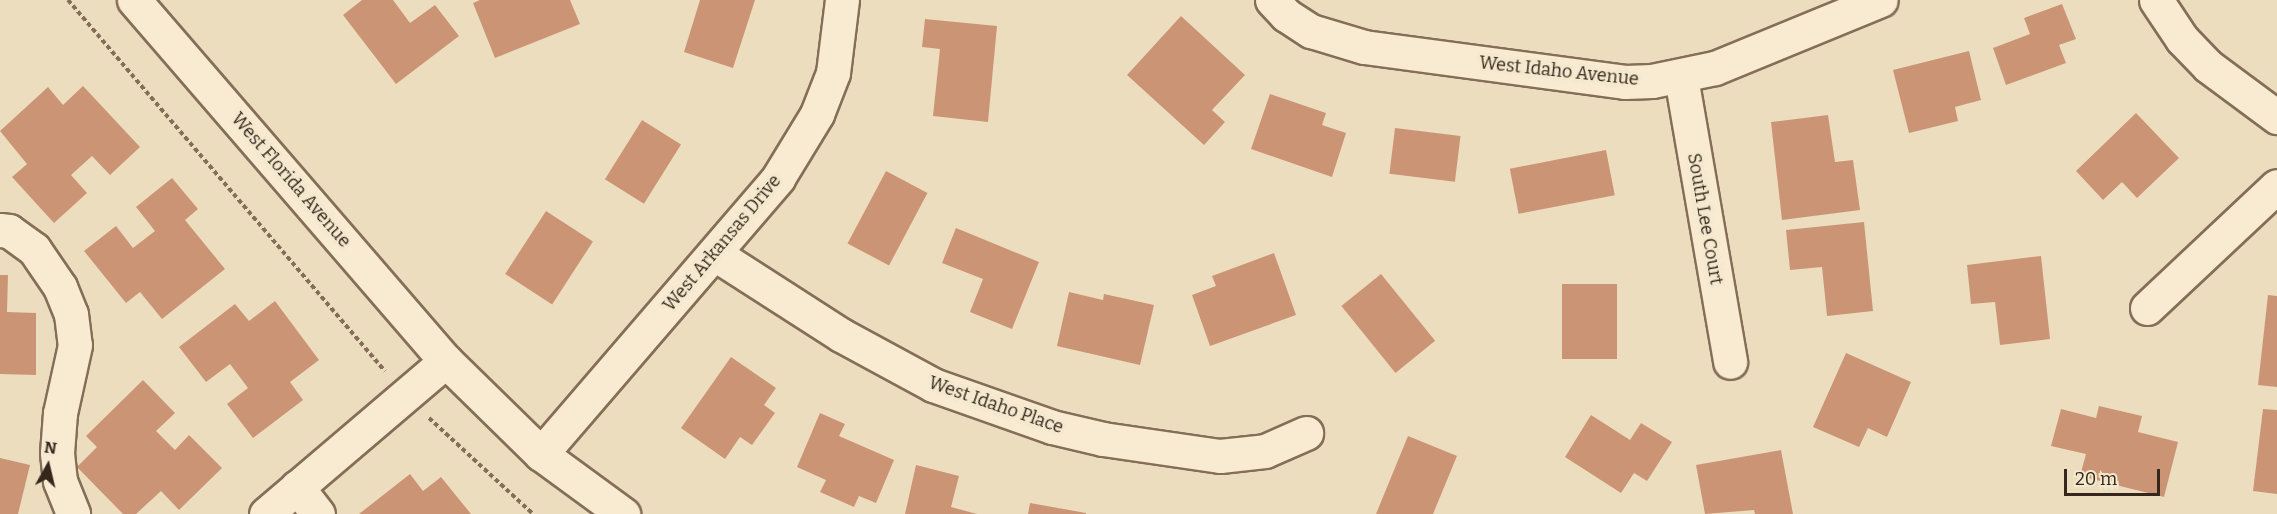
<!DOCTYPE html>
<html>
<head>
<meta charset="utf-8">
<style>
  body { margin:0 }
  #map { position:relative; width:2277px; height:514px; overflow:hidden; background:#edddbf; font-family:Bitter,serif }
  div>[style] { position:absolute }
  .building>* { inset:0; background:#cb9575; transform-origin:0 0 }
  .path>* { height:4px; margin-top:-2px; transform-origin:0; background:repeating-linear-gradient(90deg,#856e58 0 4.5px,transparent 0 7.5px) }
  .roads { filter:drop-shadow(2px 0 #856e58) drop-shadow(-2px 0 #856e58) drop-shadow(0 2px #856e58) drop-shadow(0 -2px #856e58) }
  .minor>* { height:33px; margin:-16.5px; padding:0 16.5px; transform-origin:16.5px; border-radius:16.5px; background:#f8ebd1 }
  span { translate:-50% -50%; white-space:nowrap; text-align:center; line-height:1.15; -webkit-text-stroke:6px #f4e8ce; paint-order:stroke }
  .street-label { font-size:18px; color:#35271c }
  .north { position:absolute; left:18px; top:436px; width:60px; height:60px; -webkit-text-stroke:4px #f4e8ce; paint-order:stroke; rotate:8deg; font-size:16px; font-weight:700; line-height:24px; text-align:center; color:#35271c }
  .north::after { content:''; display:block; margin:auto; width:21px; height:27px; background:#35271c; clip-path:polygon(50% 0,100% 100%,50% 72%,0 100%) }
  .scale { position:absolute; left:2064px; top:469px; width:96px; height:27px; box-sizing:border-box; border:3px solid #35271c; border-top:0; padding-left:8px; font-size:18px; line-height:21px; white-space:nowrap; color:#35271c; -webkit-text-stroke:4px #f4e8ce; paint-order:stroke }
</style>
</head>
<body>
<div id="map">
  <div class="building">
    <i style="clip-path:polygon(362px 0,393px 0,410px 23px,435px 5px,459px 36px,396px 84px,343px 15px)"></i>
    <i style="clip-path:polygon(480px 0,570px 0,580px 24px,495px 58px,473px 3px)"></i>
    <i style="clip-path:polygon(700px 0,755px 0,733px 68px,684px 52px)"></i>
    <i style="clip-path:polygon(2062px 4px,2076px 39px,2059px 45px,2066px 63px,2006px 85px,1993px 48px,2030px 34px,2024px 18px)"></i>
    <i style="clip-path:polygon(1181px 16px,1245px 75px,1212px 110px,1225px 122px,1204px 145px,1127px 75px)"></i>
    <i style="clip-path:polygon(925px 19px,997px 26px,988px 122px,933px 116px,940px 49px,922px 47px)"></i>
    <i style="clip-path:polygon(1969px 51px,1981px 100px,1955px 107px,1958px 121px,1909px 133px,1893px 70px)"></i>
    <i style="clip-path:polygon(83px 86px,140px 147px,110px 175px,92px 156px,71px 175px,87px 193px,54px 223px,12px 177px,27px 164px,0 131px,48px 87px,63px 105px)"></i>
    <i style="clip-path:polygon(1270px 94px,1326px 113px,1322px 125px,1346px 133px,1332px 177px,1251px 149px)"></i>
    <i style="clip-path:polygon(2136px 113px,2179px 158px,2137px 198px,2122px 182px,2103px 200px,2076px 171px)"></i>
    <i style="clip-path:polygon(1828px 115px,1835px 162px,1853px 160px,1860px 210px,1782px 220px,1771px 122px)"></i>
    <i style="left:642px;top:120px;width:46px;height:70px;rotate:32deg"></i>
    <i style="left:1395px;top:128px;width:66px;height:46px;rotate:7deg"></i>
    <i style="left:1606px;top:150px;width:46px;height:98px;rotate:79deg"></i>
    <i style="left:886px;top:171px;width:47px;height:82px;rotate:28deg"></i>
    <i style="clip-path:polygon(172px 178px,198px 209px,185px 220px,225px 269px,162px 319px,140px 292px,126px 303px,84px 251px,116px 226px,133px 248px,155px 231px,136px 207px)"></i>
    <i style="left:546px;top:211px;width:56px;height:75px;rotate:33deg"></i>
    <i style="clip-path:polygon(1864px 222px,1873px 311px,1827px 316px,1822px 267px,1790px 270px,1786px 230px)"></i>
    <i style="clip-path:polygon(956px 228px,1039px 262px,1012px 329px,970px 312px,983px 279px,942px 263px)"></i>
    <i style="clip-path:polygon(1274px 253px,1296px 315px,1210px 346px,1192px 295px,1216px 286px,1212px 276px)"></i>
    <i style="clip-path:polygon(2041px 256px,2050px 339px,2000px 345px,1995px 302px,1971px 304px,1967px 265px)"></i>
    <i style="left:1381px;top:274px;width:86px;height:51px;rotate:51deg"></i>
    <i style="clip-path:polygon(0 275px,8px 275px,7px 312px,36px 313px,36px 375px,0 374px)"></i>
    <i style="left:1562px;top:284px;width:55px;height:75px"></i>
    <i style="clip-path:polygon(1069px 292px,1103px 300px,1104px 294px,1154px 305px,1140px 365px,1057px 346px)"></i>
    <i style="clip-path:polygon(2268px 295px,2277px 296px,2277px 387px,2258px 385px)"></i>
    <i style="clip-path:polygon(275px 301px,319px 360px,290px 382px,303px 400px,253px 438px,227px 404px,248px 388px,230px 364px,206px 382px,179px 347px,235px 304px,249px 321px)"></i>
    <i style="clip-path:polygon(1846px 353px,1911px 382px,1887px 437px,1868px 428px,1859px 447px,1813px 427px)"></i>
    <i style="clip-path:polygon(731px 357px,776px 388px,764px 405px,775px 413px,752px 445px,740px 437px,725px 459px,681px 428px)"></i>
    <i style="clip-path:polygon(143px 380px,175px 413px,156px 431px,175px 450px,189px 435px,222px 468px,179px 510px,161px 491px,136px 514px,123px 514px,77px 467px,97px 447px,86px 436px)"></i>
    <i style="clip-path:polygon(2099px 406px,2142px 416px,2138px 432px,2178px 442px,2164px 497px,2080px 476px,2086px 454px,2051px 446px,2061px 409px,2096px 418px)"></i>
    <i style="clip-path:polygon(2263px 409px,2277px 410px,2277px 494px,2253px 491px)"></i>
    <i style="clip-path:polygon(820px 413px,845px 424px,839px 436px,894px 460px,876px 503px,859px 496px,854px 507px,820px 492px,826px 480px,797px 467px)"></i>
    <i style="clip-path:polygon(1591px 415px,1630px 440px,1641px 423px,1672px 442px,1647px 481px,1634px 473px,1621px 493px,1565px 457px)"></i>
    <i style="clip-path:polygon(1408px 436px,1457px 456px,1433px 514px,1376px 514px)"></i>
    <i style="clip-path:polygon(1781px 450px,1793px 514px,1755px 514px,1754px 510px,1705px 514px,1696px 465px)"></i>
    <i style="clip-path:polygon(0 458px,30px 465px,18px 514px,0 514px)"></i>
    <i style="clip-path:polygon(916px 465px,959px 476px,951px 507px,977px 514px,905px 514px)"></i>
    <i style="clip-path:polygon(410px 474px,423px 491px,441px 477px,471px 514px,359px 514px)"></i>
    <i style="clip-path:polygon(1030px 503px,1086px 513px,1086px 514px,1028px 514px)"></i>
  </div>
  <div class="path">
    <i style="left:68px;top:0;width:488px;rotate:49.5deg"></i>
    <i style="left:429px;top:418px;width:142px;rotate:42.7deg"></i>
  </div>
  <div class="roads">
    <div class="minor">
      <i style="left:134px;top:0;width:477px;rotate:49.2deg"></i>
      <i style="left:446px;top:361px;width:133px;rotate:44.4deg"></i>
      <i style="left:541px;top:454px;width:102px;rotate:36.2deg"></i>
      <i style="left:1272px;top:0;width:21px;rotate:47deg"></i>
      <i style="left:1286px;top:15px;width:30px;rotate:33deg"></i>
      <i style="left:1311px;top:31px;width:55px;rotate:16.8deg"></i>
      <i style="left:1364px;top:47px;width:263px;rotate:7.6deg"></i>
      <i style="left:1625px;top:82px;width:27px;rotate:-2deg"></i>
      <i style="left:1652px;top:81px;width:64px;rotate:-11.7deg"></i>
      <i style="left:1715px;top:68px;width:179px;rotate:-22.3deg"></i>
      <i style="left:2156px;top:0;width:47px;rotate:56.3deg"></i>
      <i style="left:2182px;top:39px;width:37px;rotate:46deg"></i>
      <i style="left:2208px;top:66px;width:86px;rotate:36.5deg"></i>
      <i style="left:1681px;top:77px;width:289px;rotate:80.2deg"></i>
      <i style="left:0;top:230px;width:9px;rotate:6deg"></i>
      <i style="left:9px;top:231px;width:31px;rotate:36deg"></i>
      <i style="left:34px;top:249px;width:46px;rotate:55.6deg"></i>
      <i style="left:60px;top:287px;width:29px;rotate:68deg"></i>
      <i style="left:71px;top:314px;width:31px;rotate:83deg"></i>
      <i style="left:75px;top:345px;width:70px;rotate:102.4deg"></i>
      <i style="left:60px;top:413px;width:40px;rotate:94.3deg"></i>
      <i style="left:57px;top:453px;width:28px;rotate:84deg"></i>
      <i style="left:60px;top:481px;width:35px;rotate:68deg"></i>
      <i style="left:715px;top:254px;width:150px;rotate:32.7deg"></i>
      <i style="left:841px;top:335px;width:105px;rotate:28.5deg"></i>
      <i style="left:933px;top:385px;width:126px;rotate:19.4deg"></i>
      <i style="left:1052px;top:427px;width:52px;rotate:13.2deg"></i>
      <i style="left:1103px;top:439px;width:118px;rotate:8.3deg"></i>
      <i style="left:1220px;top:456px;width:45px;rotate:-6.3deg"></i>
      <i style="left:1265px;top:451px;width:45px;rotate:-23.7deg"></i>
      <i style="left:2147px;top:308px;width:178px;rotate:-43.2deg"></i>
      <i style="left:541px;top:454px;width:364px;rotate:-49.3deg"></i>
      <i style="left:778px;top:178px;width:75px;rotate:-58.6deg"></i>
      <i style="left:817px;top:114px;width:44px;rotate:-68.7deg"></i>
      <i style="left:833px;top:73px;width:74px;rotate:-83deg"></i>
      <i style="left:297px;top:487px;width:34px;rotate:52deg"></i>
      <i style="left:266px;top:514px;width:236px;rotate:-40.4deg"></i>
    </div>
  </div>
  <div class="street-label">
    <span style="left:1559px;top:71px;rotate:6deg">West Idaho Avenue</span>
    <span style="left:291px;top:180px;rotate:49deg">West Florida Avenue</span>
    <span style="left:1705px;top:219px;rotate:80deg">South Lee Court</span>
    <span style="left:722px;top:243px;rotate:-50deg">West Arkansas Drive</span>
    <span style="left:996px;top:405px;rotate:19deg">West Idaho Place</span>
  </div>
  <div class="north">N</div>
  <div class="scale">20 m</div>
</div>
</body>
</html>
